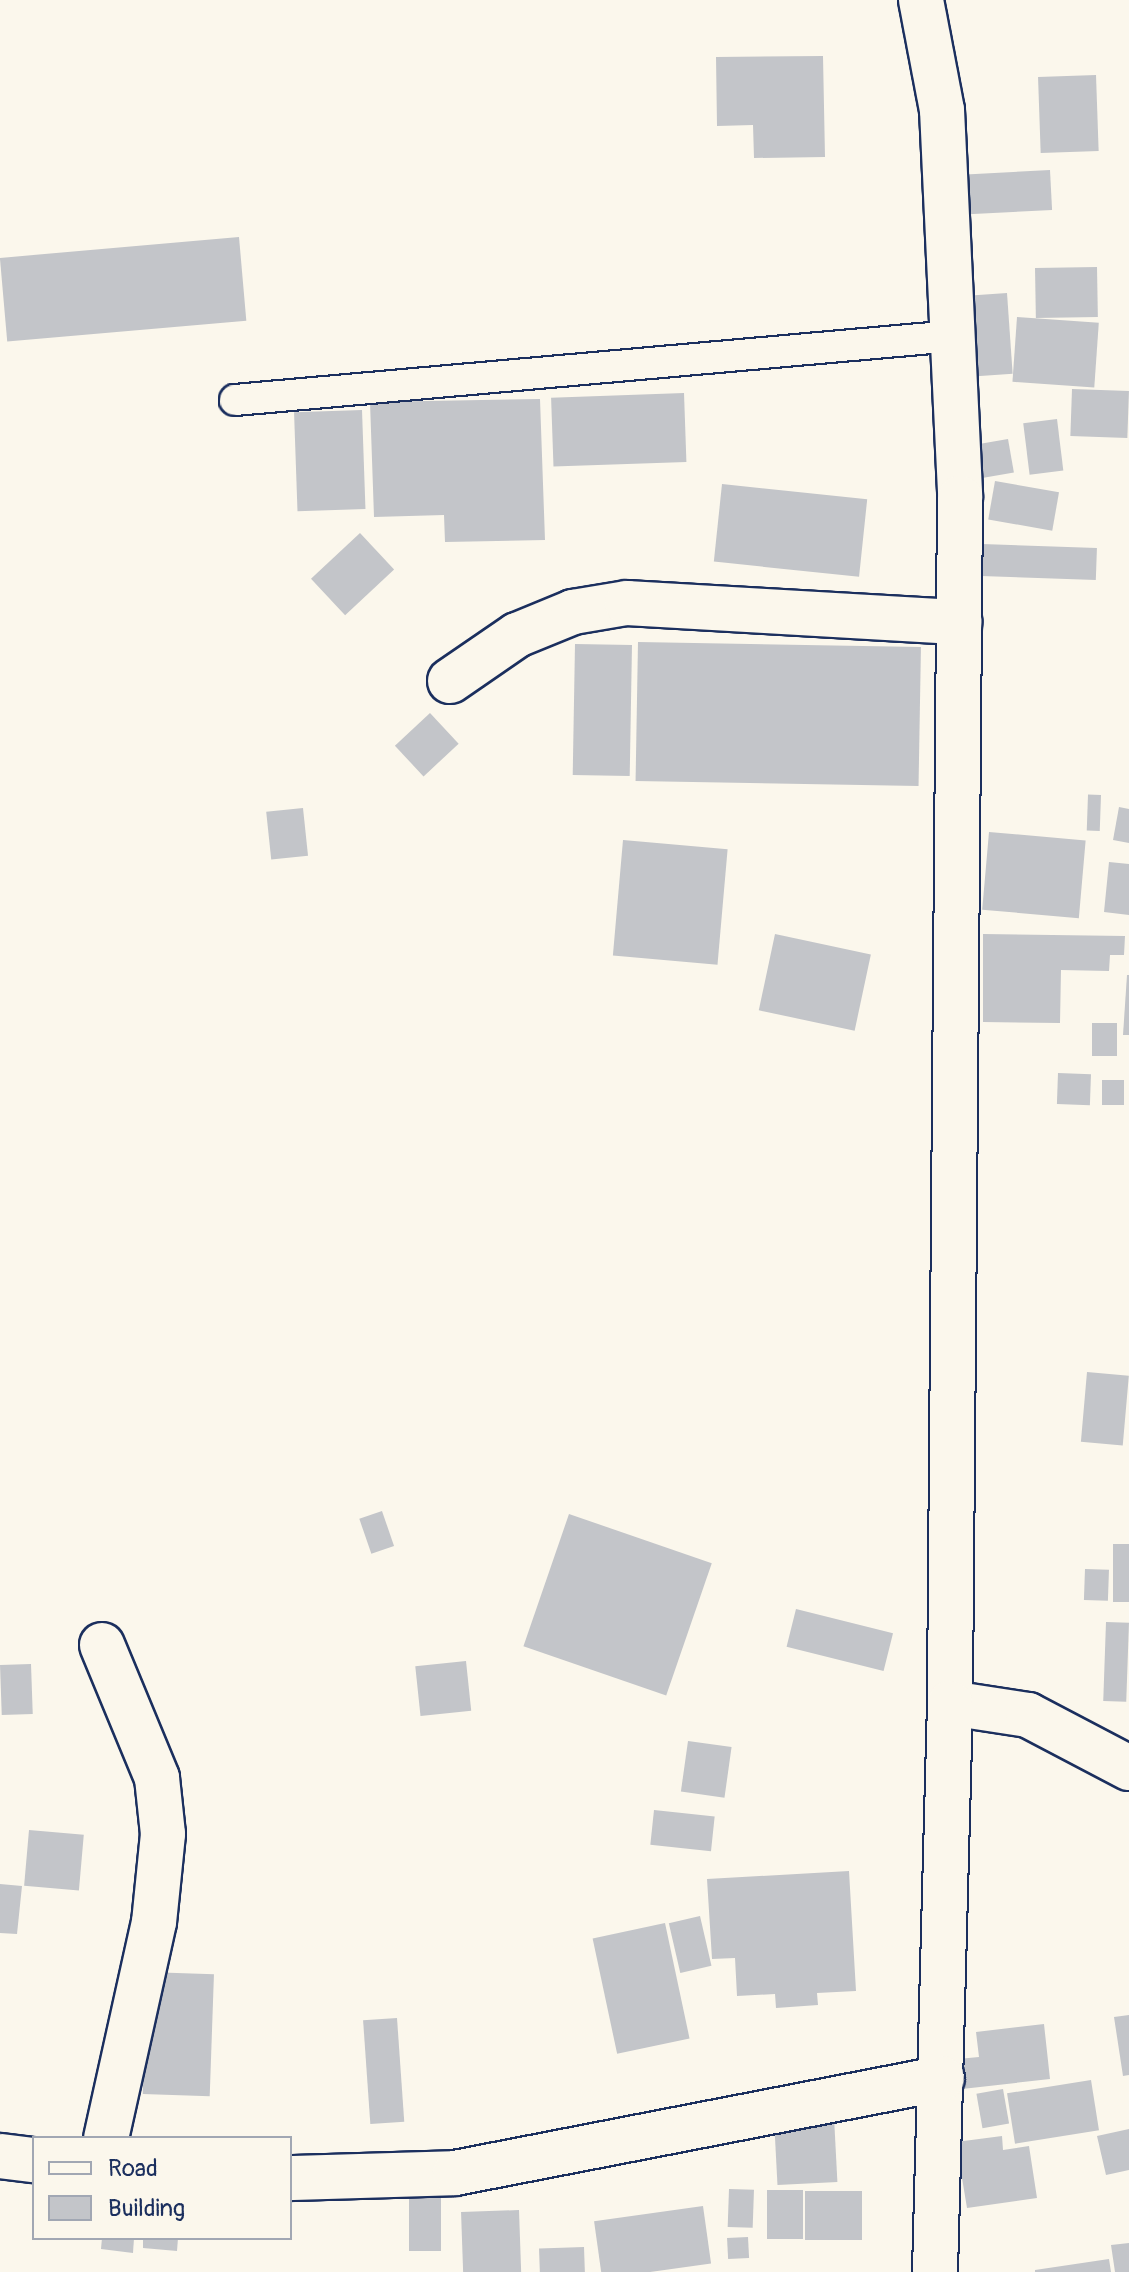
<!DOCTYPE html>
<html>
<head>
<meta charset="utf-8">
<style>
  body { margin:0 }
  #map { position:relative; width:1129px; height:2272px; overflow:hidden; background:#fbf7ec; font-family:Pangolin,sans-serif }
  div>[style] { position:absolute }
  .building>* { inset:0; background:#c3c5c9; transform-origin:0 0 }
  .roads { filter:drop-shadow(2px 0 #1b2f5e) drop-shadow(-2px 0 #1b2f5e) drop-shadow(0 2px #1b2f5e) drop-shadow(0 -2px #1b2f5e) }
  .service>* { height:30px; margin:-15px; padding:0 15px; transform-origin:15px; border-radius:15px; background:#fbf7ec }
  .minor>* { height:44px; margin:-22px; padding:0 22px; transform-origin:22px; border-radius:22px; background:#fbf7ec }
  .tertiary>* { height:44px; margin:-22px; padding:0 22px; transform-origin:22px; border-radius:22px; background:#fbf7ec }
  span { translate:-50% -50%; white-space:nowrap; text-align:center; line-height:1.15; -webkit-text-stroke:8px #fbf7ec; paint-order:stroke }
  .legend { position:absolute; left:32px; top:2136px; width:260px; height:104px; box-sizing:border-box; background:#fbf7ec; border:2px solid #a1a7b3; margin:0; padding:10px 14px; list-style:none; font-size:24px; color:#1b2f5e }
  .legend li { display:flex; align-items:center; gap:16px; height:40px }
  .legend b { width:40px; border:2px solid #a1a7b3 }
</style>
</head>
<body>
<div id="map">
  <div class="building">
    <i style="clip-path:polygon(823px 56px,825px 157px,754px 158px,753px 125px,717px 126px,716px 57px)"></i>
    <i style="left:1096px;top:75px;width:76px;height:58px;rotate:88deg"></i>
    <i style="left:1050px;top:170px;width:40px;height:89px;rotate:87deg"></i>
    <i style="left:239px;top:237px;width:84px;height:240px;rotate:85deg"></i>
    <i style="left:1097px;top:267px;width:50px;height:62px;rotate:89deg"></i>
    <i style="left:1007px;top:293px;width:81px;height:47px;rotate:86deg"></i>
    <i style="left:1017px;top:317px;width:82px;height:65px;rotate:4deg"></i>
    <i style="left:1072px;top:389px;width:57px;height:47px;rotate:2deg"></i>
    <i style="left:684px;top:393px;width:69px;height:133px;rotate:88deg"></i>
    <i style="clip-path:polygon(540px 399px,545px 540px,445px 542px,444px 515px,374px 517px,370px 402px)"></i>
    <i style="left:362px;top:410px;width:99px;height:68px;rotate:88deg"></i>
    <i style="left:1057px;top:419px;width:52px;height:34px;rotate:83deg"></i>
    <i style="left:1008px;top:439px;width:34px;height:41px;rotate:80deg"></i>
    <i style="left:995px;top:481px;width:65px;height:39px;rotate:10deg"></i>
    <i style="left:722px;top:484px;width:146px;height:78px;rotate:6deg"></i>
    <i style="left:360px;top:533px;width:50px;height:67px;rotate:47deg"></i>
    <i style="left:982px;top:544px;width:115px;height:32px;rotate:2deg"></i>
    <i style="left:638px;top:642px;width:283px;height:139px;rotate:1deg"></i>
    <i style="left:575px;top:644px;width:57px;height:131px;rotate:1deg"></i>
    <i style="left:430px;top:713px;width:42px;height:48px;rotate:47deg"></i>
    <i style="left:1101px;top:795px;width:36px;height:13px;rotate:92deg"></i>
    <i style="clip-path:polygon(1119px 807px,1129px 809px,1129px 843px,1113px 840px)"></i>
    <i style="left:303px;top:808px;width:48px;height:37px;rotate:84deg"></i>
    <i style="left:989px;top:832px;width:97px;height:78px;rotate:5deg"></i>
    <i style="left:623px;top:840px;width:105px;height:116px;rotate:5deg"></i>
    <i style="clip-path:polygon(1109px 862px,1129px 864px,1129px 915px,1104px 912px)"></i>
    <i style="left:775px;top:934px;width:98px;height:78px;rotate:12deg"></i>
    <i style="clip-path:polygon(983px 934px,1125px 936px,1124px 955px,1110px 955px,1109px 971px,1061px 970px,1060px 1023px,983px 1022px)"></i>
    <i style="clip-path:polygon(1127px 975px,1129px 975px,1129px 1035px,1123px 1035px)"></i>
    <i style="left:1092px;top:1023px;width:25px;height:33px"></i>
    <i style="left:1058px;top:1073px;width:33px;height:31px;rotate:2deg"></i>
    <i style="left:1102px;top:1080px;width:22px;height:25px"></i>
    <i style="left:1087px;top:1372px;width:42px;height:70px;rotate:5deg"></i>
    <i style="left:382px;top:1511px;width:37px;height:24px;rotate:71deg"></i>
    <i style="left:569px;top:1514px;width:151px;height:140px;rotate:19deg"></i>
    <i style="left:1113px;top:1544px;width:16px;height:58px"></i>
    <i style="left:1085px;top:1569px;width:24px;height:31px;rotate:2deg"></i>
    <i style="left:796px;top:1609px;width:100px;height:39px;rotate:14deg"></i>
    <i style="left:1106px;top:1622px;width:23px;height:79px;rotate:2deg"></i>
    <i style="left:466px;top:1661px;width:50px;height:51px;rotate:84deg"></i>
    <i style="left:31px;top:1664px;width:50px;height:31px;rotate:88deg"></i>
    <i style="left:688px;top:1741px;width:44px;height:51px;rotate:8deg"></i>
    <i style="left:654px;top:1810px;width:61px;height:35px;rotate:6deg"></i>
    <i style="left:29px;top:1830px;width:55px;height:56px;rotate:5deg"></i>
    <i style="clip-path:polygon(849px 1871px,856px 1991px,817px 1993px,818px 2005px,776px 2008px,775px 1994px,737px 1996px,735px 1958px,712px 1959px,707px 1879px)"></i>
    <i style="clip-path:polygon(0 1884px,22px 1886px,17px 1934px,0 1933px)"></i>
    <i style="left:700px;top:1916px;width:51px;height:32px;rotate:77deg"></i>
    <i style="left:665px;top:1923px;width:118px;height:74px;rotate:78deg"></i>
    <i style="left:147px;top:1972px;width:67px;height:122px;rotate:2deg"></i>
    <i style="clip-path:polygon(1129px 2015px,1129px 2075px,1123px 2076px,1114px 2017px)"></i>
    <i style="left:397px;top:2018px;width:104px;height:34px;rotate:86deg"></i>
    <i style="clip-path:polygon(1044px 2024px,1050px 2079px,962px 2089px,958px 2059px,979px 2057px,976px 2032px)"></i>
    <i style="left:1091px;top:2080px;width:51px;height:85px;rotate:81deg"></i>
    <i style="left:1003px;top:2089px;width:35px;height:27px;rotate:80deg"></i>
    <i style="left:834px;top:2117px;width:65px;height:60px;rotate:87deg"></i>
    <i style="clip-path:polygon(1129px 2129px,1129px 2170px,1106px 2175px,1097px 2136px)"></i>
    <i style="clip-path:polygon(1002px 2136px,1003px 2150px,1029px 2146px,1037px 2198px,967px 2208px,956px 2142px)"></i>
    <i style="left:409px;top:2189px;width:32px;height:62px"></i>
    <i style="left:729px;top:2189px;width:25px;height:38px;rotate:2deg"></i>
    <i style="left:767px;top:2190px;width:36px;height:49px"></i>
    <i style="left:805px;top:2191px;width:57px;height:49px"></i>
    <i style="left:703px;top:2206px;width:58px;height:110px;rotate:82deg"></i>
    <i style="left:519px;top:2210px;width:62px;height:58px;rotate:88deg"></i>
    <i style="left:748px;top:2237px;width:21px;height:21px;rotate:87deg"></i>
    <i style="clip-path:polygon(102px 2238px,134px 2238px,133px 2253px,101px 2249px)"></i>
    <i style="clip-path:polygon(143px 2238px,178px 2238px,177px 2251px,143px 2248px)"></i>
    <i style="clip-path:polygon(1129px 2243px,1129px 2272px,1115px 2272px,1111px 2245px)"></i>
    <i style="left:584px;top:2247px;width:25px;height:45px;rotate:88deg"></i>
    <i style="clip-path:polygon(1109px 2259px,1111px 2272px,1035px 2272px,1035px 2270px)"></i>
  </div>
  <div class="roads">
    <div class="service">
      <i style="left:235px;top:400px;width:721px;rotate:-5.09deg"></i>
    </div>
    <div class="minor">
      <i style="left:450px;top:681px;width:81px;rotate:-34.5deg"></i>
      <i style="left:517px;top:635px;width:61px;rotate:-22.3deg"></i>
      <i style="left:573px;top:612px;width:55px;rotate:-9.5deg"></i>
      <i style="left:627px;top:603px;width:333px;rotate:3.3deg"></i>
      <i style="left:102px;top:1645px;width:144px;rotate:67.5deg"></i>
      <i style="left:157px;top:1778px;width:56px;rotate:83.9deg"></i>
      <i style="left:163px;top:1834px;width:88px;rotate:95.8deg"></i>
      <i style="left:154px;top:1922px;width:221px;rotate:102.5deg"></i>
      <i style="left:950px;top:1703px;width:79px;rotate:8.7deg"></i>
      <i style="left:1028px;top:1715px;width:114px;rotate:27.7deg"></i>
    </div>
    <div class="tertiary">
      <i style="left:921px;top:0;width:112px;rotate:79.2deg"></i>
      <i style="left:942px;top:110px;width:388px;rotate:87.3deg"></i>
      <i style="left:960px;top:498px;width:1205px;rotate:90.48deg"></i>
      <i style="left:950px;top:1703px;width:569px;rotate:91.51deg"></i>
      <i style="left:0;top:2156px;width:34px;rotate:7deg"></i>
      <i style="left:290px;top:2178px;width:165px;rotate:-1.7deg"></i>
      <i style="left:455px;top:2173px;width:496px;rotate:-11deg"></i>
    </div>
  </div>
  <ul class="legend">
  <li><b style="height:10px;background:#fbf7ec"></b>Road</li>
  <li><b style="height:22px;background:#c3c5c9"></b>Building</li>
  </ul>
</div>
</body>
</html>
